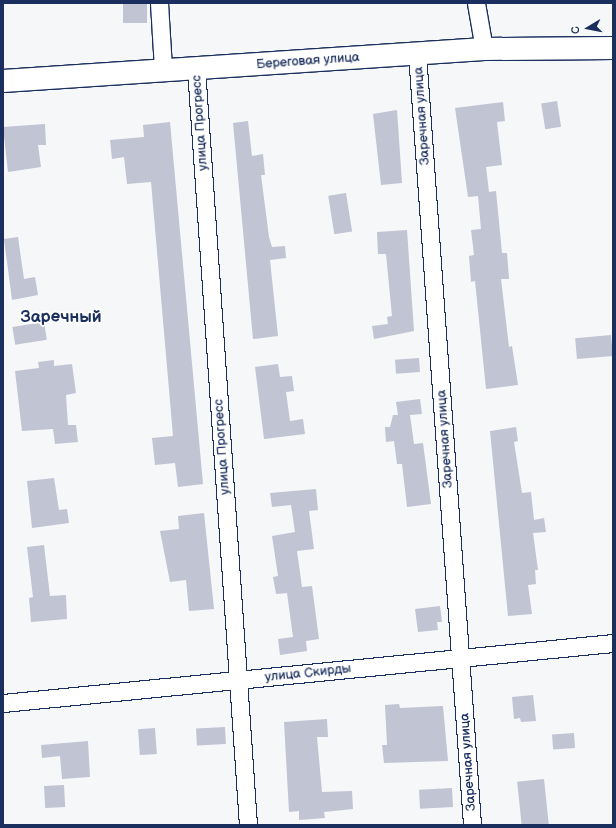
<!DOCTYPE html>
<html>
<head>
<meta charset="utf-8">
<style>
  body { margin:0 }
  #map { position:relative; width:616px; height:828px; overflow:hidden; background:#f6f7f9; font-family:"Balsamiq Sans",sans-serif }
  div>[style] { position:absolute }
  .building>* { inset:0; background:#c0c4d3; transform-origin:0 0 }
  .roads { filter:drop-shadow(1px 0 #1b2f5e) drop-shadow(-1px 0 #1b2f5e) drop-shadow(0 1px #1b2f5e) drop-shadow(0 -1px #1b2f5e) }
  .minor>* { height:17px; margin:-8.5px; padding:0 8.5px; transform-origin:8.5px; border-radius:8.5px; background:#fff }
  .secondary>* { height:22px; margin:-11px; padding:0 11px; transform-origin:11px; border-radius:11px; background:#fff }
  span { translate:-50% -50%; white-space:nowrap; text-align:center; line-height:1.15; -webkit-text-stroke:3.5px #fff; paint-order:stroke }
  .street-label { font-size:13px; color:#1b2f5e }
  .district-label { font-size:17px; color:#1b2f5e; font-weight:700 }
  .frame { position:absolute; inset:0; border:4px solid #1b2f5e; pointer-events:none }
  .north { position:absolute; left:568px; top:8px; width:40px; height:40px; -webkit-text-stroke:3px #fff; paint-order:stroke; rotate:260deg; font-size:11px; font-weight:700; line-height:16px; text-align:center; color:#1b2f5e }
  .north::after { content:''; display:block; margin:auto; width:14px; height:18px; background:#1b2f5e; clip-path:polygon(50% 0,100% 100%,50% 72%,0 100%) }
</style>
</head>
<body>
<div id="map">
  <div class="building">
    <i style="left:123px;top:3px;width:24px;height:20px"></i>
    <i style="left:557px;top:101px;width:26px;height:16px;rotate:81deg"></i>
    <i style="clip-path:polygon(503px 102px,505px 121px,497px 122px,502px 165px,486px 167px,489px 192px,496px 191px,502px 253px,507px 253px,509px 279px,501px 279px,509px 347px,512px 346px,518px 385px,486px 389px,475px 281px,471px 282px,469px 256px,474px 255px,471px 230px,481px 229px,478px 196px,468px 197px,455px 108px)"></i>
    <i style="clip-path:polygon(397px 110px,402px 183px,381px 185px,373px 114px)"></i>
    <i style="clip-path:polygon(248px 121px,252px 156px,263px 154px,265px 175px,261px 175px,269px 237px,272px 247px,285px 246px,286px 258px,270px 260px,278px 336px,253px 339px,233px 123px)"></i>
    <i style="clip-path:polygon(170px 122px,203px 484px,178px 487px,175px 463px,155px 465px,152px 438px,173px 436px,151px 182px,127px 184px,124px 157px,112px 159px,110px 140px,144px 137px,143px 125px)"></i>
    <i style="clip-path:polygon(45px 124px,46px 145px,38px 145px,41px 167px,8px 172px,3px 127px)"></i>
    <i style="left:346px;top:193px;width:39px;height:18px;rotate:81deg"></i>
    <i style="clip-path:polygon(407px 230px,414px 331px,374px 339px,372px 326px,388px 324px,387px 317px,392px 316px,386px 254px,378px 254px,377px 232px)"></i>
    <i style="clip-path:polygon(18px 237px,24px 279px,35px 277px,38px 295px,12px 300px,4px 239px)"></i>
    <i style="left:44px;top:322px;width:18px;height:32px;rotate:81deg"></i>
    <i style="left:611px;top:335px;width:21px;height:36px;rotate:85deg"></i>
    <i style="left:419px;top:358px;width:14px;height:24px;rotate:86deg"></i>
    <i style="clip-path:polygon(54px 360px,54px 366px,72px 364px,76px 393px,66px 395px,68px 425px,76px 425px,78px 442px,55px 444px,53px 429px,22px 431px,15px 371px,39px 368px,38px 362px)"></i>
    <i style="clip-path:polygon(278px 364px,280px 377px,292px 376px,294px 391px,286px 392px,290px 421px,303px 419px,305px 434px,264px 439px,255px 367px)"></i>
    <i style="clip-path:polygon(420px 399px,422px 414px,410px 415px,414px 444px,423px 443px,431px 504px,407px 507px,402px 464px,397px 464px,394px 441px,386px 442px,385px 427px,390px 427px,393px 415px,398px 415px,396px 402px)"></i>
    <i style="clip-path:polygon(516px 427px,518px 441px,514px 442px,522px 493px,531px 492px,534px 520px,544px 518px,546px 532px,533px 533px,538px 570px,535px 570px,536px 584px,528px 585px,532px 614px,508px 616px,490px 431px)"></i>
    <i style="clip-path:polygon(54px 478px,59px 510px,67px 509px,69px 523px,32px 528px,27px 481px)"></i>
    <i style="clip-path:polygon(316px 489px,318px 510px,309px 511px,314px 549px,297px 551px,302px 587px,312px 586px,319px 639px,306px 641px,307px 651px,280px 655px,278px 639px,293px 637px,287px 593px,276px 594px,273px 577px,278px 576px,272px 536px,295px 532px,291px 505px,272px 507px,270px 493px)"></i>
    <i style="clip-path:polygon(204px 513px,214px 609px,189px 611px,186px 580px,170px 582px,160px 531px,179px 529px,178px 516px)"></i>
    <i style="clip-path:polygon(44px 545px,50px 596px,66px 595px,67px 619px,31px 622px,29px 598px,33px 597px,27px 547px)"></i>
    <i style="clip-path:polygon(440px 606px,442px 622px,437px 622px,438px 630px,418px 632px,415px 609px)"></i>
    <i style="clip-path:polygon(533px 695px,536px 721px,521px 722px,520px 718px,514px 719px,512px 697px)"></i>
    <i style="clip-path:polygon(399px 704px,400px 708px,443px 706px,448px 761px,384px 763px,382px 745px,387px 745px,385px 705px)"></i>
    <i style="clip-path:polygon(327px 719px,328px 737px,317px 737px,322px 792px,352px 791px,353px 809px,324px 812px,325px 818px,299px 820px,299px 811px,289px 812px,284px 722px)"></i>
    <i style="left:225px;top:727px;width:17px;height:29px;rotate:87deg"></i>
    <i style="left:155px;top:728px;width:26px;height:17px;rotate:86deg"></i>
    <i style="left:574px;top:733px;width:15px;height:22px;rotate:86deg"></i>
    <i style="clip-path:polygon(88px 741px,90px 777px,62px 779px,60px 756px,42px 758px,41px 745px)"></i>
    <i style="left:544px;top:779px;width:46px;height:27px;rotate:84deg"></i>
    <i style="left:64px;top:785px;width:22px;height:20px;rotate:87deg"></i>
    <i style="left:452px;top:788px;width:19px;height:33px;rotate:87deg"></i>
  </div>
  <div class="roads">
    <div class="minor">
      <i style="left:159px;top:3px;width:66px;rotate:86.5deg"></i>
      <i style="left:476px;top:3px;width:47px;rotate:80.1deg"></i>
      <i style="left:417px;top:53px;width:774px;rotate:85.92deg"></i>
      <i style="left:196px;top:68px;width:759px;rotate:86.07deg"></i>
      <i style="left:3px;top:703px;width:613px;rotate:-5.62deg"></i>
    </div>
    <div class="secondary">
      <i style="left:3px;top:81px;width:482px;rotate:-3.8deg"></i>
      <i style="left:484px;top:49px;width:129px;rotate:-0.4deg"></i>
    </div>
  </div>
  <div class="street-label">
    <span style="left:308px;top:61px;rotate:-4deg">Береговая улица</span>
    <span style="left:422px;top:116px;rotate:-94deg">Заречная улица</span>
    <span style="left:200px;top:123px;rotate:-94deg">улица Прогресс</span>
    <span style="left:445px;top:439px;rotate:-94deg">Заречная улица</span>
    <span style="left:222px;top:447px;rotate:-94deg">улица Прогресс</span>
    <span style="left:308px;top:673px;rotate:-6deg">улица Скирды</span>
    <span style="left:468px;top:762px;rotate:-94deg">Заречная улица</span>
  </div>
  <div class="district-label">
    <span style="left:61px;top:318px">Заречный</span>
  </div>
  <div class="frame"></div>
  <div class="north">С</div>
</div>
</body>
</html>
